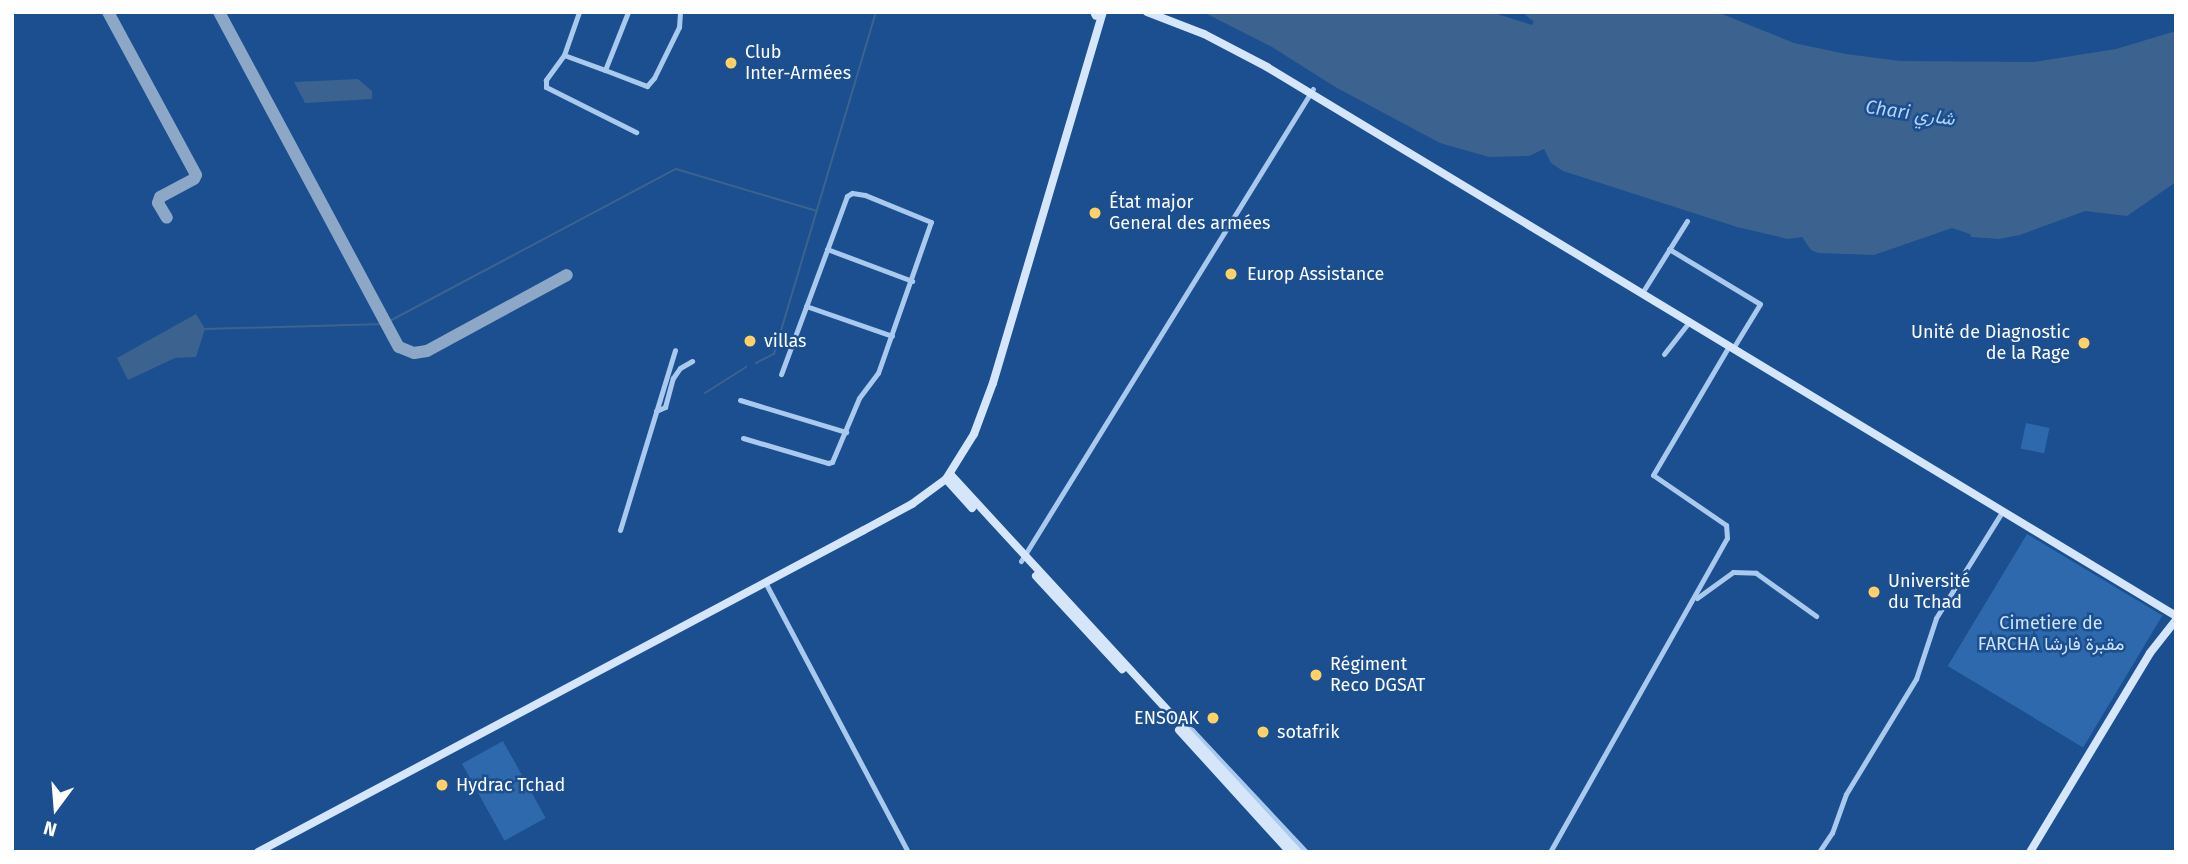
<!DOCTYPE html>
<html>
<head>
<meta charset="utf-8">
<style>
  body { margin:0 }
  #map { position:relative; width:2188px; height:864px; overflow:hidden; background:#1b4f8f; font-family:"Fira Sans",Vazirmatn,sans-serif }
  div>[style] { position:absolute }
  .green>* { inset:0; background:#2e69ad; transform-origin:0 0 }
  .water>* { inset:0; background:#3c6290 }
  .stream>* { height:2px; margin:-1px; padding:0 1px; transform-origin:1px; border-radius:1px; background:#3c6290 }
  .taxiway>* { height:12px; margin:-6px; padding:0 6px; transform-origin:6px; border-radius:6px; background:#8da7c7 }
  .street>* { height:5px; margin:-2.5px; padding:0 2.5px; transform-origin:2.5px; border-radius:2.5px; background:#a9c9ee }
  .secondary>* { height:8px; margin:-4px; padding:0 4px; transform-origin:4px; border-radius:4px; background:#d6e6fa }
  .dots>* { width:19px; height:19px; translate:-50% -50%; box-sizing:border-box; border:4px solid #1b4f8f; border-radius:50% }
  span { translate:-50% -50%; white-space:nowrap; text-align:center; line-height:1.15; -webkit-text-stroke:5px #1b4f8f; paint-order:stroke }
  .poi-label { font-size:18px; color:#fff }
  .left { translate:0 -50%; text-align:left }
  .right { translate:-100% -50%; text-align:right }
  .park-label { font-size:18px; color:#cfe3fa }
  .water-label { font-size:19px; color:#b5d3f5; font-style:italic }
  .frame { position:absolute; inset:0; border:14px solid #fff; pointer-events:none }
  .north { position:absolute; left:21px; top:773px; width:70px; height:70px; -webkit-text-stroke:5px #1b4f8f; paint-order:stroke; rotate:196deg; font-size:19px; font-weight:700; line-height:28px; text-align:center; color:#fff }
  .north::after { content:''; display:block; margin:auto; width:24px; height:32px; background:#fff; clip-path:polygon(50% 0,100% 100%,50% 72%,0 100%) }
</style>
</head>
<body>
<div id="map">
  <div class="green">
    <i style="left:2026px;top:423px;width:24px;height:26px;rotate:12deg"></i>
    <i style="left:2027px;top:534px;width:158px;height:154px;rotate:31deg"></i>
    <i style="left:503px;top:741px;width:88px;height:47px;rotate:61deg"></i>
  </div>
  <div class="water">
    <i style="clip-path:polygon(1203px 12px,1491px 12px,1532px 25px,1534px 22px,1522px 12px,1717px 12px,1794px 43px,1846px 54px,1900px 61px,2034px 62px,2116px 49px,2176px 31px,2176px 182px,2127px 216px,2085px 211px,2020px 235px,1999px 239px,1971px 237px,1970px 234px,1952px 228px,1874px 255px,1818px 253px,1811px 250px,1802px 237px,1788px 239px,1737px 227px,1563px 171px,1551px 163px,1544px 149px,1529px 156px,1489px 157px,1440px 143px,1337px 88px,1272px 47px)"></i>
    <i style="clip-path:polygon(358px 79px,372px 91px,372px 99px,305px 103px,294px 82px)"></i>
    <i style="clip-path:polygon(196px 314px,205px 329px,196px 357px,175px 358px,128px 380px,117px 358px)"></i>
  </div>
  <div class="stream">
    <i style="left:205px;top:329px;width:179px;rotate:-1.6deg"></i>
    <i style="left:384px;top:324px;width:331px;rotate:-28deg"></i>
    <i style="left:676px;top:169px;width:147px;rotate:16.6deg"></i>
    <i style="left:756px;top:363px;width:20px;rotate:-27deg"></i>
    <i style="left:774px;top:354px;width:357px;rotate:-73.4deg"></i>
    <i style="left:705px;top:393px;width:49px;rotate:-32.4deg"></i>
  </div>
  <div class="taxiway">
    <i style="left:108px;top:12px;width:185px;rotate:61.6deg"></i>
    <i style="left:196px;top:175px;width:4px;rotate:117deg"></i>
    <i style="left:194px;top:179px;width:38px;rotate:152deg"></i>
    <i style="left:160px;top:197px;width:6px;rotate:108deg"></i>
    <i style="left:158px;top:203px;width:17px;rotate:59deg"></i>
    <i style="left:219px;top:12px;width:380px;rotate:61.8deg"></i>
    <i style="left:399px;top:347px;width:16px;rotate:22deg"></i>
    <i style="left:414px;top:353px;width:13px;rotate:-9deg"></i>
    <i style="left:427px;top:351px;width:159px;rotate:-28.5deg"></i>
  </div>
  <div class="street">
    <i style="left:579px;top:12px;width:46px;rotate:109.2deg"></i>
    <i style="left:564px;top:55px;width:44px;rotate:20.1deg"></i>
    <i style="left:628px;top:12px;width:62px;rotate:111.6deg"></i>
    <i style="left:605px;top:70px;width:45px;rotate:20.9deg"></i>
    <i style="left:647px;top:86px;width:11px;rotate:-49deg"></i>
    <i style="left:654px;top:78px;width:57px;rotate:-63.9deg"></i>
    <i style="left:679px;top:27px;width:15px;rotate:-86deg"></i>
    <i style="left:564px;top:55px;width:31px;rotate:126deg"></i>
    <i style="left:546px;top:80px;width:7px;rotate:90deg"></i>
    <i style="left:546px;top:87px;width:101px;rotate:26.6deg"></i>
    <i style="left:827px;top:249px;width:91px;rotate:20.6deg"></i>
    <i style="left:1669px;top:249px;width:106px;rotate:31.1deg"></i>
    <i style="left:1760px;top:304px;width:48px;rotate:121.4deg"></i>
    <i style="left:1642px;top:293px;width:85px;rotate:-58deg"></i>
    <i style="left:806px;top:306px;width:91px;rotate:19.2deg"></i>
    <i style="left:1664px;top:354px;width:41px;rotate:-52deg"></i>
    <i style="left:740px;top:400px;width:111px;rotate:16.8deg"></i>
    <i style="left:656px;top:411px;width:10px;rotate:-24deg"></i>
    <i style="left:665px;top:407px;width:30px;rotate:-75deg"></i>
    <i style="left:673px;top:378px;width:12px;rotate:-55deg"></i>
    <i style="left:680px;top:368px;width:14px;rotate:-30deg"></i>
    <i style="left:743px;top:438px;width:89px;rotate:16.4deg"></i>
    <i style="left:828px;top:463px;width:4px;rotate:-14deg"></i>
    <i style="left:832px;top:462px;width:69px;rotate:-67.1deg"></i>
    <i style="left:859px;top:398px;width:31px;rotate:-53deg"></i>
    <i style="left:878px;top:373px;width:160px;rotate:-70.7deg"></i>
    <i style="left:931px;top:222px;width:71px;rotate:-157.8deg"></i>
    <i style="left:865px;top:195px;width:13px;rotate:-171deg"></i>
    <i style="left:852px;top:193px;width:6px;rotate:149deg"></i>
    <i style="left:847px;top:196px;width:190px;rotate:110.3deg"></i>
    <i style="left:620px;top:530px;width:188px;rotate:-73deg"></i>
    <i style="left:1021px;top:561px;width:555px;rotate:-58.26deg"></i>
    <i style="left:765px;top:582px;width:306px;rotate:62.1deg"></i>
    <i style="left:1697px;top:598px;width:44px;rotate:-35.8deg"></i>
    <i style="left:1733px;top:572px;width:23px;rotate:2deg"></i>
    <i style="left:1756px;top:573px;width:74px;rotate:35.6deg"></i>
    <i style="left:1182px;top:724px;width:12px;rotate:31deg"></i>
    <i style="left:1192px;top:730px;width:167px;rotate:46.9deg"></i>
    <i style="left:1550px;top:852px;width:360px;rotate:-60.6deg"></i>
    <i style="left:1727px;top:538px;width:13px;rotate:-94deg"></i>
    <i style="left:1726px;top:525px;width:88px;rotate:-145.6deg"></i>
    <i style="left:1653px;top:475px;width:150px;rotate:-59.5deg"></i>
    <i style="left:1819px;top:852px;width:23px;rotate:-56deg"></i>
    <i style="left:1832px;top:833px;width:41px;rotate:-70.3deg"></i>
    <i style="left:1846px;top:794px;width:135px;rotate:-58.7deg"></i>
    <i style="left:1916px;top:679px;width:64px;rotate:-71.8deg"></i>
    <i style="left:1936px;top:618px;width:125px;rotate:-58.1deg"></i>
  </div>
  <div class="secondary">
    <i style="left:1094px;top:12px;width:4px;rotate:63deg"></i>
    <i style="left:1147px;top:12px;width:61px;rotate:21.1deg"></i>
    <i style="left:1204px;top:34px;width:71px;rotate:27.6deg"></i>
    <i style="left:1267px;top:67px;width:1062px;rotate:31.13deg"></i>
    <i style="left:950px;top:474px;width:514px;rotate:47.37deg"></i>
    <i style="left:946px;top:479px;width:39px;rotate:48deg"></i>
    <i style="left:1036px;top:576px;width:127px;rotate:47.2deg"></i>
    <i style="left:1179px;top:730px;width:165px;rotate:47.7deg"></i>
    <i style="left:258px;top:852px;width:686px;rotate:-27.98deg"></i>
    <i style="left:864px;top:530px;width:55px;rotate:-28.4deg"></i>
    <i style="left:912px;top:504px;width:42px;rotate:-36.3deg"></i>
    <i style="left:946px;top:479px;width:53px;rotate:-58.1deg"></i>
    <i style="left:974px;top:434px;width:54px;rotate:-69.6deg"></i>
    <i style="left:993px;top:383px;width:387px;rotate:-73.5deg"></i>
    <i style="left:2030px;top:852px;width:232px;rotate:-58.9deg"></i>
    <i style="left:2150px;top:653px;width:42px;rotate:-51.8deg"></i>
  </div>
  <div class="dots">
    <i style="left:731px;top:63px;background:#ffd166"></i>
    <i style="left:1095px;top:213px;background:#ffd166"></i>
    <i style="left:1231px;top:274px;background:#ffd166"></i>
    <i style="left:750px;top:341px;background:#ffd166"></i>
    <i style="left:2084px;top:343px;background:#ffd166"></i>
    <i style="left:1874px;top:592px;background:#ffd166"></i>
    <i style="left:1316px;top:675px;background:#ffd166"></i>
    <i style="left:1213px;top:718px;background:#ffd166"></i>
    <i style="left:1263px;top:732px;background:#ffd166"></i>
    <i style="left:442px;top:785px;background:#ffd166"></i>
  </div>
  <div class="poi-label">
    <span class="left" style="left:745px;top:63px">Club<br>Inter-Armées</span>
    <span class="left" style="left:1109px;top:213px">État major<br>General des armées</span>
    <span class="left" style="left:1247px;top:274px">Europ Assistance</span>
    <span class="right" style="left:2070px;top:343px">Unité de Diagnostic<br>de la Rage</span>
    <span class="left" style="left:764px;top:341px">villas</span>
    <span class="left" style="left:1888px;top:592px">Université<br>du Tchad</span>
    <span class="left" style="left:1330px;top:675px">Régiment<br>Reco DGSAT</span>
    <span class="right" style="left:1199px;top:718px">ENSOAK</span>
    <span class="left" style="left:1277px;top:732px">sotafrik</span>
    <span class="left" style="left:456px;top:785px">Hydrac Tchad</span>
  </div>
  <div class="park-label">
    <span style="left:2051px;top:634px">Cimetiere de<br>FARCHA مقبرة فارشا</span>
  </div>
  <div class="water-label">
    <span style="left:1910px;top:113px;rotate:8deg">Chari شاري</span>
  </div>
  <div class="frame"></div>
  <div class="north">N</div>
</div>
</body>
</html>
